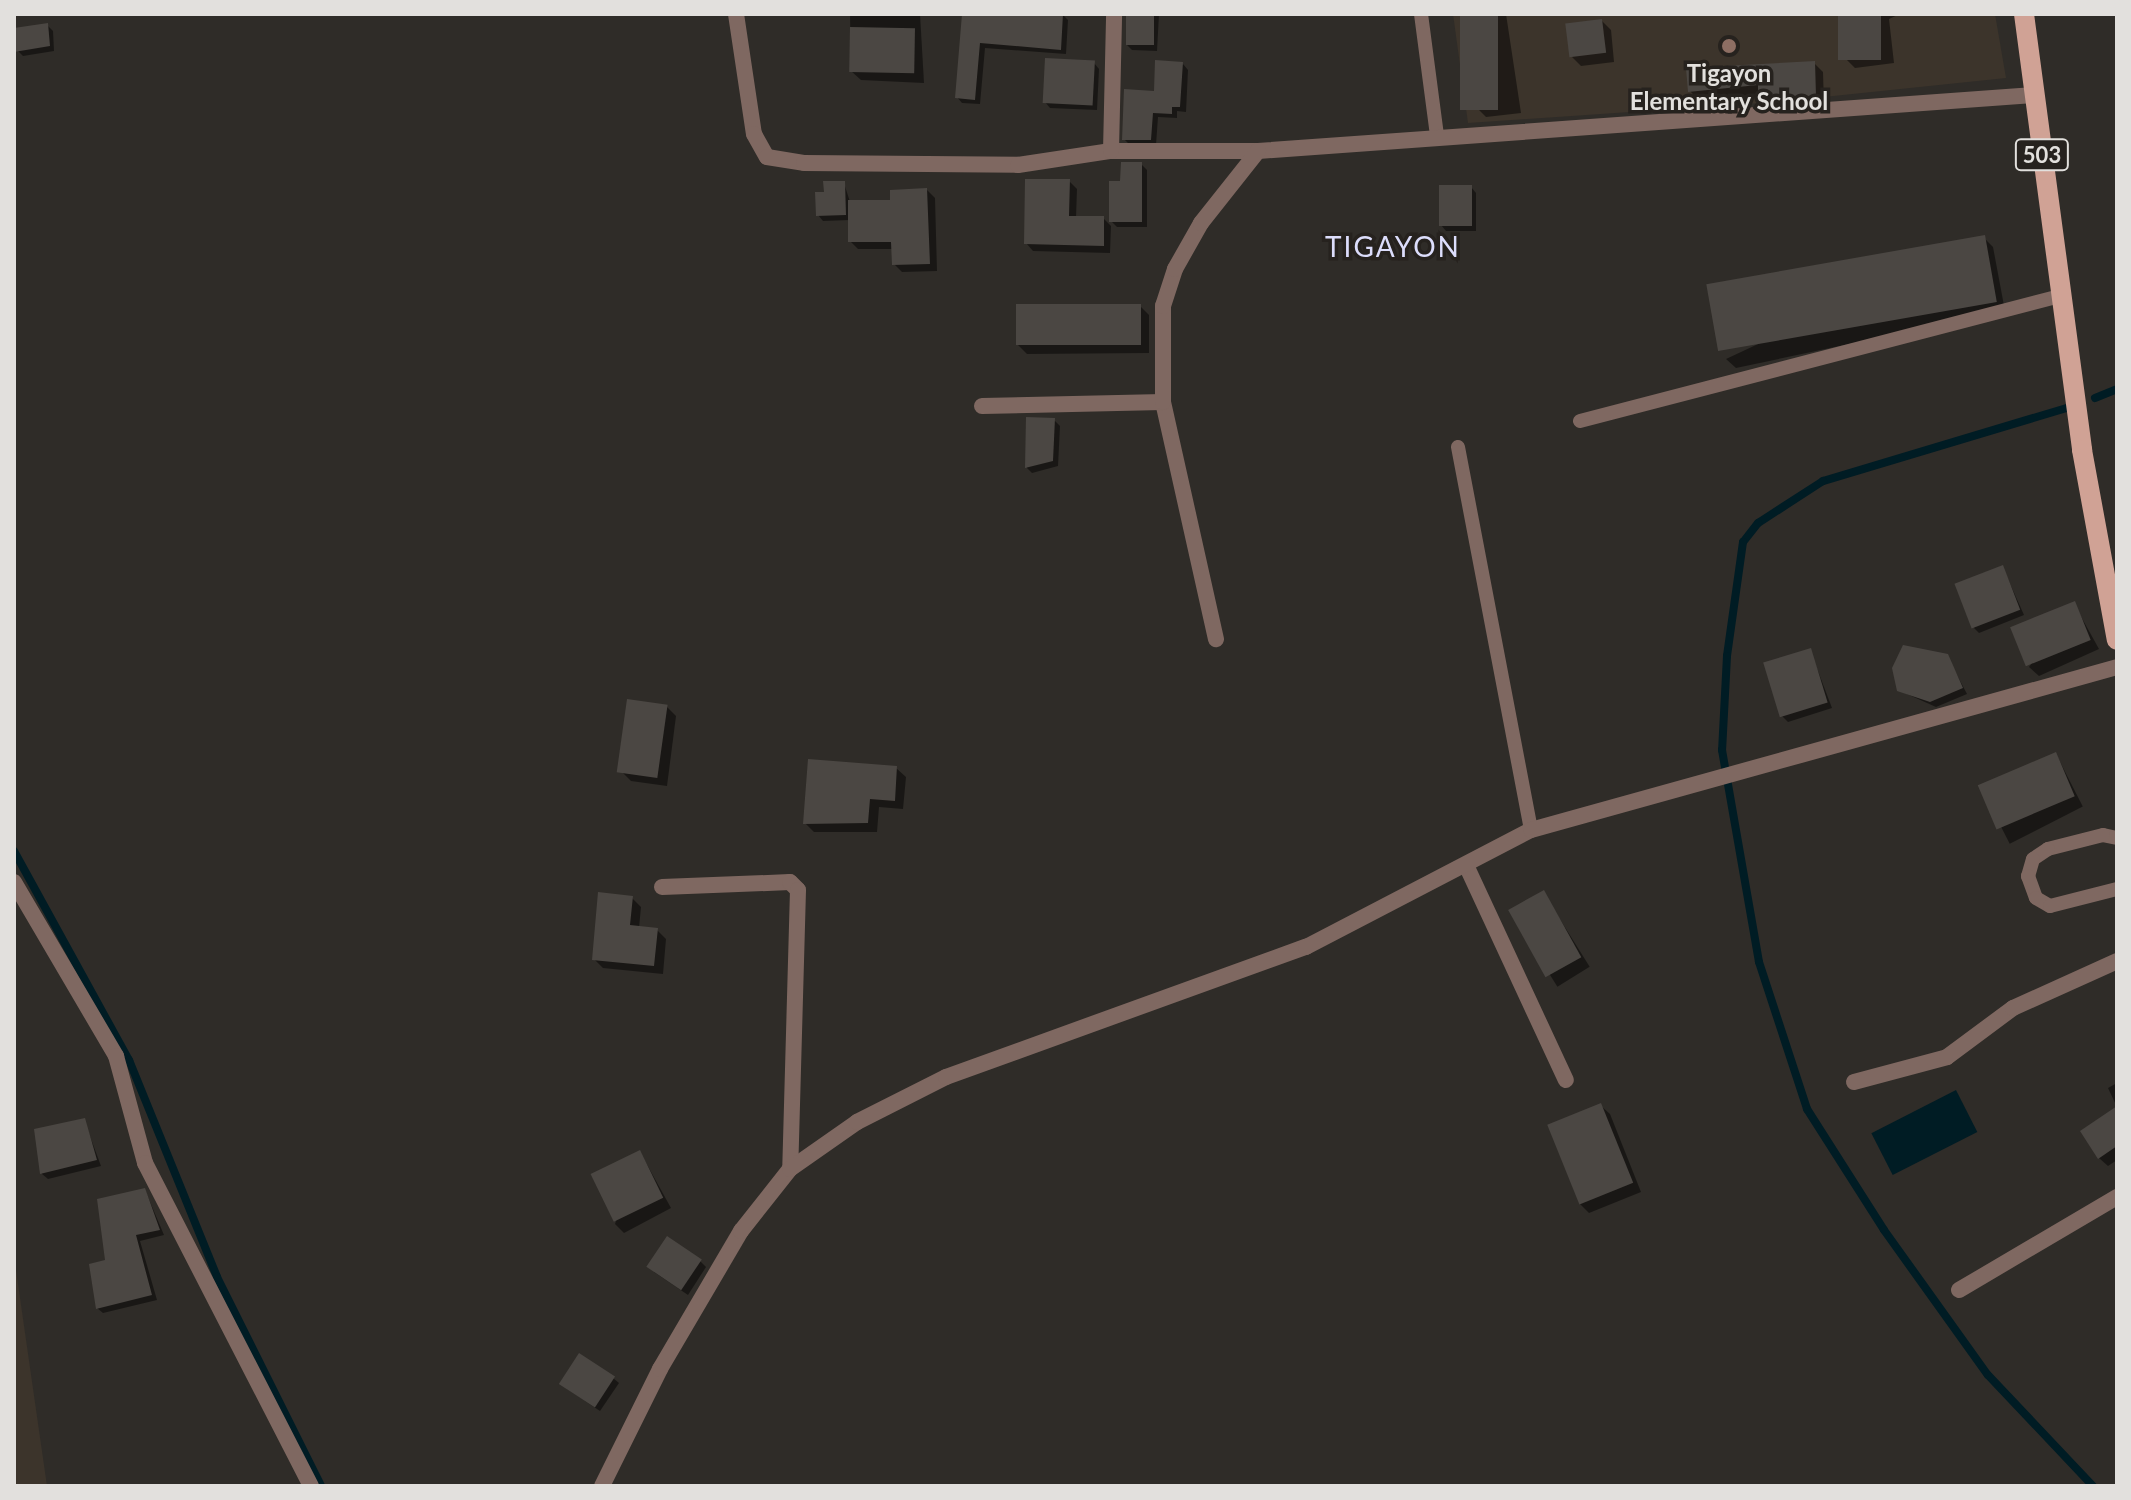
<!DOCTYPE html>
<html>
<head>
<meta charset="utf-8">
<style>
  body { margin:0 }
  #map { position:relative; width:2131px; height:1500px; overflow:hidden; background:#2f2c28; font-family:Lato,sans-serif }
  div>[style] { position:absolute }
  .built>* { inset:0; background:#3c342b }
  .water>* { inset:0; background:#001c24; transform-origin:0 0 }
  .shadow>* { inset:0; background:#0007; transform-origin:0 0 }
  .stream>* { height:8px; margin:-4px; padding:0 4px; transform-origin:4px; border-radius:4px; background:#001c24 }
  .building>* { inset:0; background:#4b4743; transform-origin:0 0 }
  .lane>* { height:14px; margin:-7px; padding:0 7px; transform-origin:7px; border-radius:7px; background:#7f6861 }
  .street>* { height:16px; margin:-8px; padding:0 8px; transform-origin:8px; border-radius:8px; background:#7f6861 }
  .primary>* { height:20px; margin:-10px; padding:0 10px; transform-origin:10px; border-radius:10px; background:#d0a295 }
  .dots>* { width:22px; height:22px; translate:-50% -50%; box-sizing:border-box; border:4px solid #26221e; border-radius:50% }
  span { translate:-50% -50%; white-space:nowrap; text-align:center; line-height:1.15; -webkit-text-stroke:7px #26221e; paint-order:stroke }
  .shield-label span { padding:2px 6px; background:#26221e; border:2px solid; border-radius:6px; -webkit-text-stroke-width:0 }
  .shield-label { font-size:22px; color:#e2e0dd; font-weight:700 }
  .poi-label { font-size:24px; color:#e2e0dd; font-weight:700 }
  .quarter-label { font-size:28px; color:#dcddfb; letter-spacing:2px }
  .frame { position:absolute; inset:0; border:16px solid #e2e0dd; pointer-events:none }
</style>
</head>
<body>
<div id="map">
  <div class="built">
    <i style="clip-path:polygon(1453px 14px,1995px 14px,2006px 78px,1776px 102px,1468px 123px)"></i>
    <i style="clip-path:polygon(14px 1256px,47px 1486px,14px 1486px)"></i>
  </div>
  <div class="water">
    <i style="left:1956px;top:1090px;width:47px;height:95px;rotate:63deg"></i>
  </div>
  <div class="shadow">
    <i style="clip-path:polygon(850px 14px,920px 14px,924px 83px,861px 80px,851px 71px)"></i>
    <i style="clip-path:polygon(963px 14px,1062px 14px,1068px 20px,1066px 54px,985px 48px,980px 104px,962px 103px,957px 97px)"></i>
    <i style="clip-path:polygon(1128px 14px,1159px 14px,1157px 51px,1132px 50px,1126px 44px)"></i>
    <i style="clip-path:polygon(1462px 14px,1506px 14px,1521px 113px,1486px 117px,1477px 108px)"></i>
    <i style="clip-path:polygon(1841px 14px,1900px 14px,1889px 19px,1894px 63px,1855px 68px,1846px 59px)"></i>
    <i style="clip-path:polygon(1602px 21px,1611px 30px,1614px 62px,1581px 66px,1572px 57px)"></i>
    <i style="clip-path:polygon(48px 26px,53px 31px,54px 51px,23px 56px,17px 50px)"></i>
    <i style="clip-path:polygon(1094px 63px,1099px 69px,1097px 110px,1050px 108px,1045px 102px)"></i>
    <i style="clip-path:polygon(1814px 63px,1823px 72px,1824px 105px,1769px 107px,1760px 94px,1699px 100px,1690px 91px)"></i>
    <i style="clip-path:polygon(1183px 64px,1188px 70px,1186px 112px,1177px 111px,1177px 118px,1158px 117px,1156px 145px,1130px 145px,1124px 139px)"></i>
    <i style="clip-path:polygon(1141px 164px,1147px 170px,1147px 227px,1117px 227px,1111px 221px,1122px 183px)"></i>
    <i style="clip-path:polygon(1069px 181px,1077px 189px,1076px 218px,1103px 218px,1111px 226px,1110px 253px,1033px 251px,1026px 243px)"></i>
    <i style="clip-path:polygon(844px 183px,850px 202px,892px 202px,927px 190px,935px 198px,937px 271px,902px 272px,894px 264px,894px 249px,858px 249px,850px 241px,850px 220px,823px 221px,818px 215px,826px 194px)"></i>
    <i style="clip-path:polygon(1471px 187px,1476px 193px,1476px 231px,1446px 231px,1441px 225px)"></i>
    <i style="clip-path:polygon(1984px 238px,1993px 247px,2005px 311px,1736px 368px,1726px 359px)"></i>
    <i style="clip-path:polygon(1140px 306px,1149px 315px,1149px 353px,1027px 354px,1018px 345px)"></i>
    <i style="clip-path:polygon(1028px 419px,1054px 420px,1060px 426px,1058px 466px,1032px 473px,1027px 468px)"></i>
    <i style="clip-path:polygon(2003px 568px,2024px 615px,1979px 633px,1974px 628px)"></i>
    <i style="clip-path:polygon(2074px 604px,2099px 649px,2039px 676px,2029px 667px)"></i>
    <i style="clip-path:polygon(1810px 650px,1832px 708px,1788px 722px,1782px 716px)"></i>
    <i style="clip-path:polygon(1947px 656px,1967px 694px,1936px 707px,1898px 690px)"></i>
    <i style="clip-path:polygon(667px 707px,676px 716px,667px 786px,631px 781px,622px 772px)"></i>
    <i style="left:2056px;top:754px;width:59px;height:82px;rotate:63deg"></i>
    <i style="clip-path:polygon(896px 768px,906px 777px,903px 809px,879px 807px,877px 832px,814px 832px,805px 823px)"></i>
    <i style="left:1543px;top:892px;width:88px;height:38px;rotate:58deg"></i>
    <i style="clip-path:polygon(632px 898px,641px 907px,639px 928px,657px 930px,666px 939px,663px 974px,603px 968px,594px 959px)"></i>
    <i style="clip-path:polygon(2117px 1083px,2117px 1107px,2108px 1088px)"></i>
    <i style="clip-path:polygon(1600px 1105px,1610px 1114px,1641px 1192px,1589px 1213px,1580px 1204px)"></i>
    <i style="clip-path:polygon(2117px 1109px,2117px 1160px,2108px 1166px,2099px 1158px)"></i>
    <i style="clip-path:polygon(84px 1120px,101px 1166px,48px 1179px,42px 1174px,36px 1131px)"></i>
    <i style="clip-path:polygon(640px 1152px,671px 1208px,624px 1233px,615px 1224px)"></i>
    <i style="clip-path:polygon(145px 1190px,164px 1235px,140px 1241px,157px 1300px,103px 1313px,97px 1308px,108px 1262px)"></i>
    <i style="clip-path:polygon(700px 1261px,706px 1267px,688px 1295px,654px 1272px)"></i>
    <i style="clip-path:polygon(613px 1378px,619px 1383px,600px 1411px,567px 1389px)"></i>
  </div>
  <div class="stream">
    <i style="left:2095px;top:398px;width:24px;rotate:-22deg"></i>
    <i style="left:2070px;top:407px;width:258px;rotate:163.3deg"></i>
    <i style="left:1823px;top:481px;width:77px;rotate:147.1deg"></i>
    <i style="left:1758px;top:523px;width:24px;rotate:128deg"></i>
    <i style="left:1743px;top:542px;width:115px;rotate:98deg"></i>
    <i style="left:1727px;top:656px;width:94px;rotate:93deg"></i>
    <i style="left:1722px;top:750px;width:215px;rotate:80.1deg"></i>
    <i style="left:1759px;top:962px;width:155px;rotate:71.9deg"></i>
    <i style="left:1807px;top:1109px;width:143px;rotate:57.5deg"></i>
    <i style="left:1884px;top:1230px;width:178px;rotate:54.4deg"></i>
    <i style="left:1988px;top:1375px;width:153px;rotate:46.6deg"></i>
    <i style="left:14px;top:851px;width:239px;rotate:61.2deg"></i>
    <i style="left:129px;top:1060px;width:234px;rotate:67.9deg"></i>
    <i style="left:217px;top:1277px;width:233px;rotate:63.5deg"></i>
  </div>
  <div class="building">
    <i style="clip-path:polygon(962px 14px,1063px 14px,1061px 50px,980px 43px,975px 100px,955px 98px)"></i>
    <i style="left:1126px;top:14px;width:28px;height:31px"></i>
    <i style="left:1460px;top:14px;width:38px;height:96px"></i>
    <i style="left:1838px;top:14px;width:43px;height:46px"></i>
    <i style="left:1602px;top:19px;width:34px;height:37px;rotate:83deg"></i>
    <i style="clip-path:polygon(48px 23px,50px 46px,14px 52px,14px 28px)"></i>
    <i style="left:850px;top:27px;width:65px;height:45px;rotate:1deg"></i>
    <i style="left:1045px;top:58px;width:50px;height:45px;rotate:3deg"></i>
    <i style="clip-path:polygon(1155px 60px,1183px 62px,1180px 107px,1172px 107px,1172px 114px,1153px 113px,1151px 140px,1122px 140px,1124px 89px,1154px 91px)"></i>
    <i style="clip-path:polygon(1815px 61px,1816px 96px,1758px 99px,1758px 85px,1688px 92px,1686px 68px)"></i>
    <i style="clip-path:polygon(1121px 162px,1142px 162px,1142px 222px,1109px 222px,1109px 181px,1120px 181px)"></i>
    <i style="clip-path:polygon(1025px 179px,1070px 179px,1069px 216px,1104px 216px,1104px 246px,1024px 244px)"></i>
    <i style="clip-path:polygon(823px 181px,845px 181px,846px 215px,816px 216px,815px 192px,824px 192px)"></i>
    <i style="left:1472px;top:185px;width:41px;height:33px;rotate:90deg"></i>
    <i style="clip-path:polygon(927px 188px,930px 264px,892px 265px,891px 242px,848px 242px,848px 200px,890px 200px,890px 190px)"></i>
    <i style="left:1985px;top:235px;width:68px;height:283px;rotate:80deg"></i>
    <i style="left:1141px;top:304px;width:41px;height:125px;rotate:90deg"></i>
    <i style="clip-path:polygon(1026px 417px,1055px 418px,1053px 461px,1025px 468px)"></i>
    <i style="left:2003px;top:565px;width:48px;height:52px;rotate:69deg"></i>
    <i style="left:2075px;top:601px;width:42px;height:70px;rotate:68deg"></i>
    <i style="clip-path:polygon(1903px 645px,1948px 654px,1963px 688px,1930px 702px,1897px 691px,1892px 668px)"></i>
    <i style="left:1811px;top:648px;width:57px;height:50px;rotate:73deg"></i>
    <i style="left:627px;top:699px;width:41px;height:74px;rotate:8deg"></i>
    <i style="left:2056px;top:752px;width:48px;height:85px;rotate:67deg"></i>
    <i style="clip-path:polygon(808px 759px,897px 766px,895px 801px,870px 799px,868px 823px,803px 824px)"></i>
    <i style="left:1544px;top:890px;width:77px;height:41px;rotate:61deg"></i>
    <i style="clip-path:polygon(598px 892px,633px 896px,630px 925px,658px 928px,654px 966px,592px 960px)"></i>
    <i style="left:1601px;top:1103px;width:86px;height:58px;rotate:68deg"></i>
    <i style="clip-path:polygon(2117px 1106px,2117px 1146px,2098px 1159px,2080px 1131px)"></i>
    <i style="clip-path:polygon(85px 1118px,97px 1160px,40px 1174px,34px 1129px)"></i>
    <i style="left:640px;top:1150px;width:53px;height:55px;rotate:64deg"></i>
    <i style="clip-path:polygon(145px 1188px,160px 1230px,136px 1235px,152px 1295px,96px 1309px,89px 1264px,105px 1260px,97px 1199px)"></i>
    <i style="left:667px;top:1236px;width:42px;height:37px;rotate:34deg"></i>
    <i style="left:579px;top:1353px;width:43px;height:37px;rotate:33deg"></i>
  </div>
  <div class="lane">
    <i style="left:1421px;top:14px;width:122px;rotate:82.5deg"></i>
    <i style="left:1580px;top:421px;width:497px;rotate:-14.6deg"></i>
    <i style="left:1458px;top:447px;width:390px;rotate:79.2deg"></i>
    <i style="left:2117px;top:838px;width:14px;rotate:-168deg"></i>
    <i style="left:2103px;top:835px;width:57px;rotate:165.7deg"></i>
    <i style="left:2048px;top:849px;width:18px;rotate:146deg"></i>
    <i style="left:2033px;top:859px;width:18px;rotate:106deg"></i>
    <i style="left:2028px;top:876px;width:23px;rotate:70deg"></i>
    <i style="left:2036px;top:898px;width:16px;rotate:30deg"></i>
    <i style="left:2050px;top:906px;width:69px;rotate:-14.2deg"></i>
  </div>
  <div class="street">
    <i style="left:736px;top:14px;width:121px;rotate:81.5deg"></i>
    <i style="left:754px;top:134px;width:26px;rotate:61deg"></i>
    <i style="left:767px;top:157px;width:37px;rotate:9deg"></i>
    <i style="left:804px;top:163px;width:214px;rotate:0.5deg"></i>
    <i style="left:1018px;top:165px;width:94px;rotate:-8.6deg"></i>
    <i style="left:1111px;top:151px;width:147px"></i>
    <i style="left:1258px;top:151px;width:778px;rotate:-4.13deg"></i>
    <i style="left:1111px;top:151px;width:137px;rotate:-88.7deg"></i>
    <i style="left:1163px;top:402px;width:243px;rotate:77.4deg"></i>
    <i style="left:982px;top:406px;width:181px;rotate:-1.3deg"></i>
    <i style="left:1163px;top:402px;width:96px;rotate:-90deg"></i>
    <i style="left:1163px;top:306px;width:39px;rotate:-72deg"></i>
    <i style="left:1175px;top:269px;width:53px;rotate:-60.5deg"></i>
    <i style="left:1201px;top:223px;width:92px;rotate:-51.6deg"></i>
    <i style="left:1466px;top:865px;width:237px;rotate:65.1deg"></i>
    <i style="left:14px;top:882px;width:202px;rotate:59.6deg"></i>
    <i style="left:116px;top:1056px;width:111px;rotate:74.8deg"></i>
    <i style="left:145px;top:1163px;width:363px;rotate:62.8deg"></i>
    <i style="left:662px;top:887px;width:128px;rotate:-2.2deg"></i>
    <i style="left:790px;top:882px;width:11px;rotate:45deg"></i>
    <i style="left:798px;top:890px;width:279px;rotate:91.6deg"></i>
    <i style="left:1854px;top:1082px;width:96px;rotate:-15deg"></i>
    <i style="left:1947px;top:1057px;width:82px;rotate:-36.6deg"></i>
    <i style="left:2013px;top:1008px;width:114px;rotate:-24.3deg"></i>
    <i style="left:1959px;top:1290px;width:183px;rotate:-30.5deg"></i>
    <i style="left:602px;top:1486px;width:131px;rotate:-63.6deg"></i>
    <i style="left:660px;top:1369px;width:160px;rotate:-59.6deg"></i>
    <i style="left:741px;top:1231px;width:79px;rotate:-51.7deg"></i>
    <i style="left:790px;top:1169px;width:82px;rotate:-35deg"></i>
    <i style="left:857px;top:1122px;width:100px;rotate:-26.8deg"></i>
    <i style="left:946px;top:1077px;width:383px;rotate:-19.9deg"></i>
    <i style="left:1306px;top:947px;width:254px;rotate:-27.5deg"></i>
    <i style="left:1531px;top:830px;width:608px;rotate:-15.54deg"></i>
  </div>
  <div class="primary">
    <i style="left:2024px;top:14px;width:440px;rotate:82.4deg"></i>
    <i style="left:2082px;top:450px;width:193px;rotate:79.6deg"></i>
  </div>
  <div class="dots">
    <i style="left:1729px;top:46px;background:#8d6e63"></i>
  </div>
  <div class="shield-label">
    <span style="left:2042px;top:155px">503</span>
  </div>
  <div class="poi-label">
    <span style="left:1729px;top:87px">Tigayon<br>Elementary School</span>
  </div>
  <div class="quarter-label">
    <span style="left:1393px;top:246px">TIGAYON</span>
  </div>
  <div class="frame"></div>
</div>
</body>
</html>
